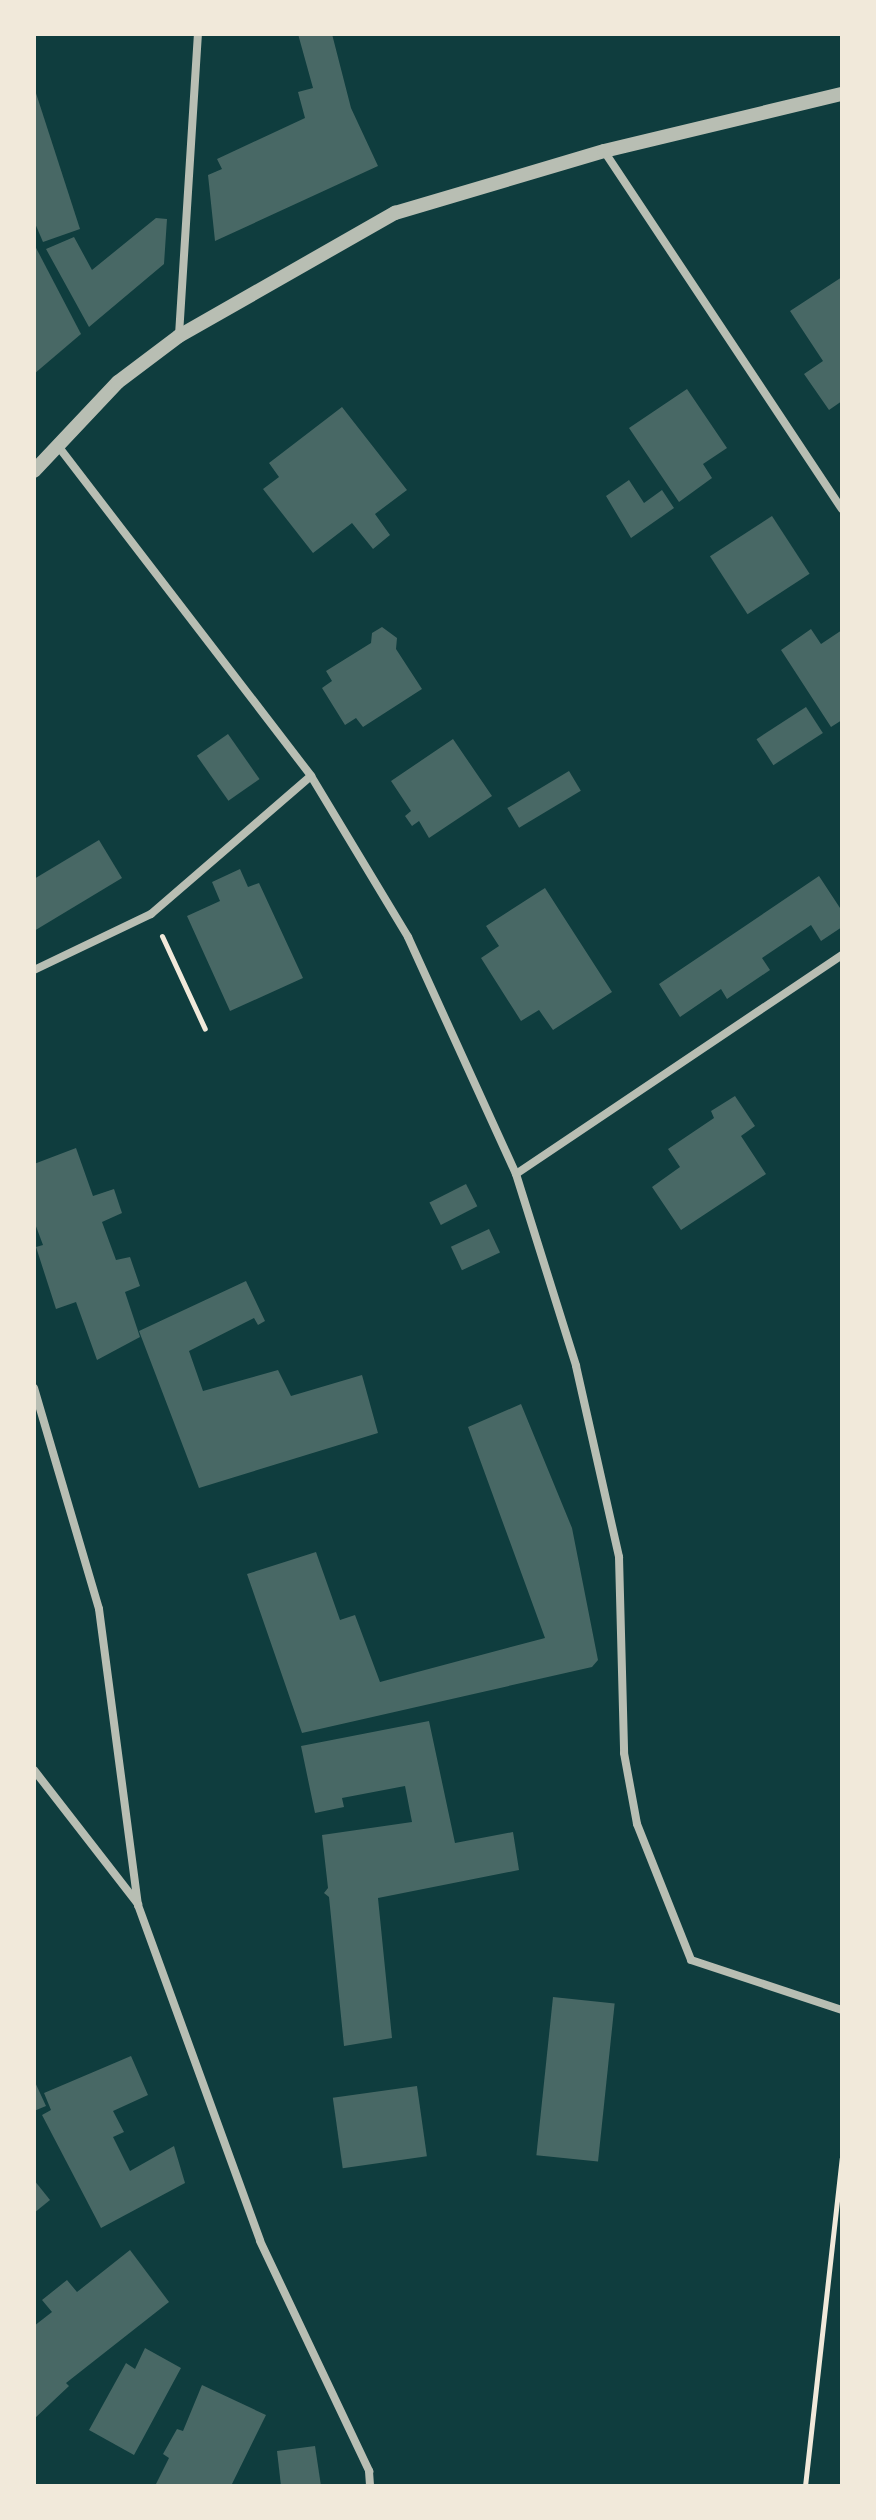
<!DOCTYPE html>
<html>
<head>
<meta charset="utf-8">
<style>
  body { margin:0 }
  #map { position:relative; width:876px; height:2520px; overflow:hidden; background:#0f3d3e; font-family:"Nunito Sans",sans-serif }
  div>[style] { position:absolute }
  .building>* { inset:0; background:#486865; transform-origin:0 0 }
  .path>* { height:5px; margin:-2.5px; padding:0 2.5px; transform-origin:2.5px; border-radius:2.5px; background:#f1e9da }
  .minor>* { height:8px; margin:-4px; padding:0 4px; transform-origin:4px; border-radius:4px; background:#b8beb3 }
  .tertiary>* { height:14px; margin:-7px; padding:0 7px; transform-origin:7px; border-radius:7px; background:#b8beb3 }
  span { translate:-50% -50%; white-space:nowrap; text-align:center; line-height:1.15; -webkit-text-stroke:6px #f1e9da; paint-order:stroke }
  .frame { position:absolute; inset:0; border:36px solid #f1e9da; pointer-events:none }
</style>
</head>
<body>
<div id="map">
  <div class="building">
    <i style="clip-path:polygon(298px 34px,332px 34px,351px 108px,378px 166px,215px 241px,208px 175px,222px 169px,217px 159px,305px 118px,298px 92px,313px 88px)"></i>
    <i style="clip-path:polygon(34px 87px,80px 229px,43px 242px,34px 221px)"></i>
    <i style="clip-path:polygon(156px 218px,167px 219px,164px 264px,89px 327px,46px 249px,74px 237px,92px 270px)"></i>
    <i style="clip-path:polygon(34px 244px,81px 334px,34px 374px)"></i>
    <i style="clip-path:polygon(842px 277px,842px 401px,829px 410px,804px 374px,823px 361px,790px 311px)"></i>
    <i style="clip-path:polygon(687px 389px,727px 448px,703px 464px,712px 478px,679px 502px,629px 428px)"></i>
    <i style="clip-path:polygon(342px 407px,407px 490px,375px 514px,390px 535px,373px 549px,352px 523px,313px 553px,263px 489px,279px 477px,269px 463px)"></i>
    <i style="clip-path:polygon(629px 480px,644px 503px,662px 490px,674px 508px,631px 538px,606px 496px)"></i>
    <i style="left:772px;top:516px;width:69px;height:74px;rotate:57deg"></i>
    <i style="clip-path:polygon(382px 627px,397px 638px,396px 649px,422px 689px,363px 727px,356px 718px,345px 725px,322px 688px,332px 681px,326px 671px,371px 643px,372px 633px)"></i>
    <i style="clip-path:polygon(811px 629px,821px 644px,842px 630px,842px 720px,831px 727px,781px 650px)"></i>
    <i style="left:806px;top:707px;width:31px;height:59px;rotate:57deg"></i>
    <i style="left:228px;top:734px;width:55px;height:38px;rotate:55deg"></i>
    <i style="clip-path:polygon(453px 739px,492px 796px,429px 838px,419px 821px,412px 826px,405px 816px,411px 811px,391px 781px)"></i>
    <i style="left:569px;top:771px;width:23px;height:72px;rotate:59deg"></i>
    <i style="clip-path:polygon(99px 840px,122px 878px,34px 931px,34px 879px)"></i>
    <i style="clip-path:polygon(240px 869px,248px 887px,259px 883px,303px 978px,230px 1011px,187px 916px,220px 901px,212px 882px)"></i>
    <i style="clip-path:polygon(819px 876px,842px 911px,842px 927px,821px 941px,811px 925px,762px 958px,770px 970px,727px 999px,721px 989px,680px 1017px,659px 984px)"></i>
    <i style="clip-path:polygon(545px 888px,612px 992px,553px 1030px,539px 1010px,521px 1021px,481px 958px,499px 946px,486px 926px)"></i>
    <i style="clip-path:polygon(735px 1096px,755px 1126px,741px 1136px,766px 1174px,681px 1230px,652px 1187px,680px 1167px,668px 1149px,714px 1118px,711px 1111px)"></i>
    <i style="clip-path:polygon(76px 1148px,93px 1196px,114px 1189px,122px 1213px,102px 1222px,116px 1260px,130px 1257px,140px 1286px,125px 1292px,140px 1337px,97px 1360px,76px 1302px,56px 1309px,36px 1247px,43px 1245px,34px 1221px,34px 1164px)"></i>
    <i style="left:466px;top:1184px;width:25px;height:41px;rotate:63deg"></i>
    <i style="left:489px;top:1229px;width:26px;height:42px;rotate:65deg"></i>
    <i style="clip-path:polygon(246px 1281px,265px 1321px,258px 1325px,254px 1318px,189px 1351px,203px 1391px,278px 1370px,291px 1396px,362px 1375px,378px 1433px,199px 1488px,139px 1331px)"></i>
    <i style="clip-path:polygon(521px 1404px,572px 1528px,598px 1660px,592px 1667px,302px 1733px,247px 1574px,316px 1552px,340px 1620px,355px 1615px,380px 1682px,545px 1638px,468px 1427px)"></i>
    <i style="clip-path:polygon(429px 1721px,455px 1843px,513px 1832px,519px 1870px,378px 1898px,392px 2038px,344px 2046px,329px 1897px,324px 1893px,328px 1888px,322px 1835px,412px 1822px,405px 1786px,342px 1798px,344px 1807px,315px 1813px,301px 1746px)"></i>
    <i style="left:553px;top:1997px;width:62px;height:159px;rotate:6deg"></i>
    <i style="clip-path:polygon(131px 2056px,148px 2095px,113px 2111px,124px 2132px,113px 2137px,130px 2171px,174px 2146px,185px 2183px,101px 2228px,42px 2115px,51px 2110px,44px 2093px)"></i>
    <i style="clip-path:polygon(34px 2080px,46px 2106px,34px 2111px)"></i>
    <i style="left:417px;top:2086px;width:71px;height:85px;rotate:82deg"></i>
    <i style="clip-path:polygon(34px 2180px,50px 2200px,34px 2213px)"></i>
    <i style="clip-path:polygon(130px 2250px,169px 2302px,66px 2383px,69px 2386px,34px 2419px,34px 2326px,52px 2312px,42px 2300px,67px 2280px,77px 2292px)"></i>
    <i style="clip-path:polygon(145px 2348px,181px 2368px,134px 2455px,89px 2430px,126px 2363px,135px 2369px)"></i>
    <i style="clip-path:polygon(202px 2385px,266px 2415px,231px 2486px,155px 2486px,169px 2458px,163px 2454px,177px 2429px,183px 2431px)"></i>
    <i style="clip-path:polygon(315px 2446px,321px 2486px,281px 2486px,277px 2451px)"></i>
  </div>
  <div class="path">
    <i style="left:162px;top:936px;width:102px;rotate:65.2deg"></i>
    <i style="left:805px;top:2486px;width:330px;rotate:-83.6deg"></i>
  </div>
  <div class="minor">
    <i style="left:604px;top:151px;width:430px;rotate:56.4deg"></i>
    <i style="left:179px;top:335px;width:302px;rotate:-86.4deg"></i>
    <i style="left:58px;top:446px;width:416px;rotate:52.5deg"></i>
    <i style="left:311px;top:776px;width:188px;rotate:58.9deg"></i>
    <i style="left:408px;top:937px;width:260px;rotate:65.5deg"></i>
    <i style="left:516px;top:1174px;width:201px;rotate:72.6deg"></i>
    <i style="left:576px;top:1366px;width:196px;rotate:77.3deg"></i>
    <i style="left:619px;top:1557px;width:196px;rotate:88.5deg"></i>
    <i style="left:624px;top:1753px;width:72px;rotate:79.6deg"></i>
    <i style="left:637px;top:1824px;width:146px;rotate:68.3deg"></i>
    <i style="left:691px;top:1960px;width:159px;rotate:18.3deg"></i>
    <i style="left:34px;top:970px;width:130px;rotate:-25.6deg"></i>
    <i style="left:151px;top:914px;width:211px;rotate:-40.8deg"></i>
    <i style="left:516px;top:1174px;width:393px;rotate:-33.9deg"></i>
    <i style="left:34px;top:1388px;width:230px;rotate:73.6deg"></i>
    <i style="left:99px;top:1609px;width:299px;rotate:82.5deg"></i>
    <i style="left:138px;top:1905px;width:357px;rotate:70deg"></i>
    <i style="left:260px;top:2241px;width:255px;rotate:64.6deg"></i>
    <i style="left:369px;top:2471px;width:15px;rotate:86deg"></i>
    <i style="left:34px;top:1770px;width:170px;rotate:52.2deg"></i>
  </div>
  <div class="tertiary">
    <i style="left:34px;top:471px;width:122px;rotate:-46.7deg"></i>
    <i style="left:118px;top:382px;width:76px;rotate:-37deg"></i>
    <i style="left:179px;top:336px;width:249px;rotate:-29.7deg"></i>
    <i style="left:395px;top:213px;width:218px;rotate:-16.5deg"></i>
    <i style="left:604px;top:151px;width:245px;rotate:-13.5deg"></i>
  </div>
  <div class="frame"></div>
</div>
</body>
</html>
